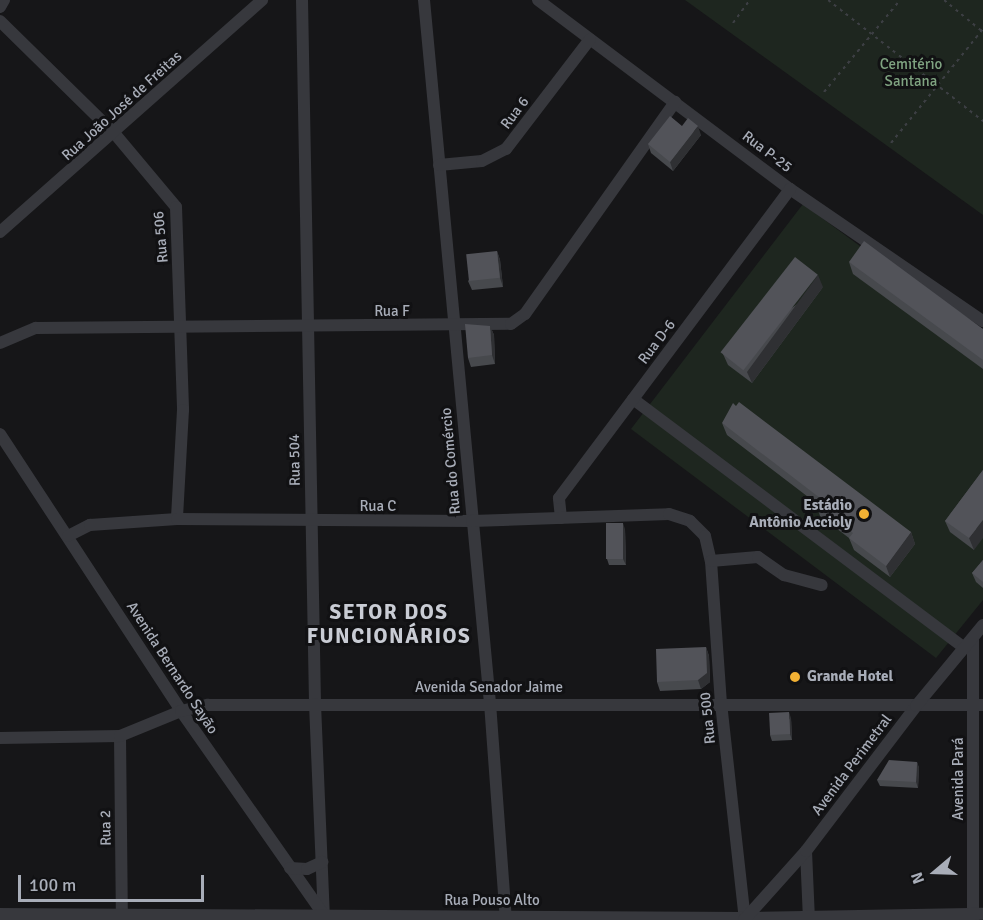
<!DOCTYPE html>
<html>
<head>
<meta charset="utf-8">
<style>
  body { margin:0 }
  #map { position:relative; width:983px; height:920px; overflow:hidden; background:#161618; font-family:Signika,sans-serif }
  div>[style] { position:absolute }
  .green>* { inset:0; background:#1e261f }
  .path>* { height:2px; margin-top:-1px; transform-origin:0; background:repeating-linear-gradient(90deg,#3d3f44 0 3px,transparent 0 7.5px) }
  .minor>* { height:12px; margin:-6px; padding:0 6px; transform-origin:6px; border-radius:6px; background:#37383d }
  .wall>* { inset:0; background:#47494d }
  .shaded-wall>* { inset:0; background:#2f3033 }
  .building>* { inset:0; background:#525359; transform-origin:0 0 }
  .dots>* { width:16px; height:16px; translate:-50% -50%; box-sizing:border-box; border:3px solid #111113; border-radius:50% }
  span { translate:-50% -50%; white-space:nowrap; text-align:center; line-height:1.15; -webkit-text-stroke:6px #111113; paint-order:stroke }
  .park-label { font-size:15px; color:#7fa381 }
  .street-label { font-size:15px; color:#a8adb8 }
  .poi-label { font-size:15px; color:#a8adb8; font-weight:700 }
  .right { translate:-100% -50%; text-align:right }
  .left { translate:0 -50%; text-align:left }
  .district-label { font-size:21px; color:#c9ccd4; font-weight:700; letter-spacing:1.5px }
  .north { position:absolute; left:905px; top:842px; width:60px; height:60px; -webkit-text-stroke:4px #111113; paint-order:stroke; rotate:251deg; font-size:16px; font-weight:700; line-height:24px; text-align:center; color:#a8adb8 }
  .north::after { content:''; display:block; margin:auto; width:21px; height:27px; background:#a8adb8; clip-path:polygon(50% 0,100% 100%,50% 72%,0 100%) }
  .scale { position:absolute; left:18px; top:875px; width:186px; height:27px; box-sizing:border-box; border:3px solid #a8adb8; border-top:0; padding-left:8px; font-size:18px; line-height:21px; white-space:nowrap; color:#a8adb8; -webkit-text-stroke:4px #111113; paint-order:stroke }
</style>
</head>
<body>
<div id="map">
  <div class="green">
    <i style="clip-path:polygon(685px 0,983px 0,983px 215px)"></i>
    <i style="clip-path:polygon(803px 204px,983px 337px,983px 600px,936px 658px,631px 429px)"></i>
  </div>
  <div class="path">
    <i style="left:828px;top:0;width:197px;rotate:38deg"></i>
    <i style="left:944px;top:0;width:50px;rotate:39.4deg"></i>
    <i style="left:733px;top:23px;width:29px;rotate:-54deg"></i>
    <i style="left:824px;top:92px;width:119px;rotate:-50.4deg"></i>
    <i style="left:891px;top:143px;width:146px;rotate:-51.1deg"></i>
  </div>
  <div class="minor">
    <i style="left:302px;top:0;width:704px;rotate:88.94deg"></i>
    <i style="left:315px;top:704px;width:216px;rotate:87.6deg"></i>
    <i style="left:424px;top:0;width:706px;rotate:84.64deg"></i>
    <i style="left:490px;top:703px;width:218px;rotate:85.8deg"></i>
    <i style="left:538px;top:0;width:315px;rotate:36.9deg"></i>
    <i style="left:790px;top:189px;width:234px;rotate:34.4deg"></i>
    <i style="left:0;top:7px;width:8px;rotate:-60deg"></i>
    <i style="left:0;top:21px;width:161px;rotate:44.5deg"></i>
    <i style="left:115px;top:134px;width:95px;rotate:50.1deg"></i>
    <i style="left:176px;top:207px;width:203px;rotate:88deg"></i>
    <i style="left:183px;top:410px;width:109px;rotate:93.2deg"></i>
    <i style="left:439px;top:165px;width:43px;rotate:-5.3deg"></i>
    <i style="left:482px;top:161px;width:27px;rotate:-27deg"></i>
    <i style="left:506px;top:149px;width:138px;rotate:-52.6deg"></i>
    <i style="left:0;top:232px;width:350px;rotate:-41.5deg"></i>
    <i style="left:0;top:343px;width:39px;rotate:-23deg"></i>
    <i style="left:36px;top:328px;width:475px;rotate:-0.5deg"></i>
    <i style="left:511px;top:324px;width:17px;rotate:-36deg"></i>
    <i style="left:525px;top:314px;width:260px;rotate:-54.7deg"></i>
    <i style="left:633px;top:399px;width:415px;rotate:36.9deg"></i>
    <i style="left:0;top:434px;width:331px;rotate:56.8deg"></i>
    <i style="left:181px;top:711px;width:249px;rotate:55deg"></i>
    <i style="left:561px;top:518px;width:20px;rotate:-96deg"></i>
    <i style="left:559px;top:498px;width:386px;rotate:-53.2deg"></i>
    <i style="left:68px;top:536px;width:25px;rotate:-27deg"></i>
    <i style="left:90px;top:525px;width:87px;rotate:-3.9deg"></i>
    <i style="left:177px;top:519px;width:295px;rotate:0.4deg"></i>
    <i style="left:472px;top:521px;width:197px;rotate:-2deg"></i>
    <i style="left:669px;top:514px;width:22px;rotate:18deg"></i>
    <i style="left:690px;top:521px;width:21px;rotate:45deg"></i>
    <i style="left:705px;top:536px;width:26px;rotate:77deg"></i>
    <i style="left:711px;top:561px;width:142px;rotate:86deg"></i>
    <i style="left:721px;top:703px;width:218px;rotate:83.7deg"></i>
    <i style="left:711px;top:561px;width:47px;rotate:-4.9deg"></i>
    <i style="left:758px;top:557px;width:32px;rotate:35deg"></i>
    <i style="left:784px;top:575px;width:39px;rotate:15deg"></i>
    <i style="left:973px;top:639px;width:280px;rotate:90deg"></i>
    <i style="left:120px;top:736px;width:184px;rotate:89.4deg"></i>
    <i style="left:0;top:738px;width:120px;rotate:-1deg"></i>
    <i style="left:120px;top:736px;width:66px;rotate:-22.3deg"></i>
    <i style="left:181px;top:711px;width:28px;rotate:-13deg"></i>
    <i style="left:208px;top:705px;width:775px"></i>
    <i style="left:806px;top:851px;width:69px;rotate:87.5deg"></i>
    <i style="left:290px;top:868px;width:17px;rotate:3deg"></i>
    <i style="left:307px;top:869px;width:17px;rotate:-25deg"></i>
    <i style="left:0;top:914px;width:745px;rotate:0.31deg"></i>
    <i style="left:745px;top:918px;width:238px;rotate:-1deg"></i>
    <i style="left:744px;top:920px;width:93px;rotate:-48.1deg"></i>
    <i style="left:806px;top:851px;width:182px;rotate:-52.8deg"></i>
    <i style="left:916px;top:706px;width:105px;rotate:-50.4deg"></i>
  </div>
  <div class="wall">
    <i style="clip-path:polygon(682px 126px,701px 135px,673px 171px,651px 153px,648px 144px)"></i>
    <i style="clip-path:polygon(497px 251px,500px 260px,503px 287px,472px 290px,468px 281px)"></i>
    <i style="clip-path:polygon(849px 262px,983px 329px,983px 369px,853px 274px)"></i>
    <i style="clip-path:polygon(823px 287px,752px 383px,728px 365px,723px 354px)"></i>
    <i style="clip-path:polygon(490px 326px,494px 335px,495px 364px,471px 367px,468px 358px)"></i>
    <i style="clip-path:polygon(722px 423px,911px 532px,915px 544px,890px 577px,854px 550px,849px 538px,820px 516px,816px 503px,727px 435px)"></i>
    <i style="clip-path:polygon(983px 470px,974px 550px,950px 532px,945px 521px)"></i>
    <i style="clip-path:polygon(625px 529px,626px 565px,609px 565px,607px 559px)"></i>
    <i style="clip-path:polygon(983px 560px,983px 588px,976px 582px,972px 573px)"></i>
    <i style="clip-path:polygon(706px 647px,709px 656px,710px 682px,701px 689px,660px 691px,657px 682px)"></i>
    <i style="clip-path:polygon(791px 718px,792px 740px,772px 741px,770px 735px)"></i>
    <i style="clip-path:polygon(917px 762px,919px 768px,918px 788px,880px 786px,877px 780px)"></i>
  </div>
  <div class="shaded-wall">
    <i style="clip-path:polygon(698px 126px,701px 135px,673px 171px,670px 162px)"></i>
    <i style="clip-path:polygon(497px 251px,500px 260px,503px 287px,500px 278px)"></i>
    <i style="clip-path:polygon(818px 275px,823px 287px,752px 383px,747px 372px)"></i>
    <i style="clip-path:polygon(490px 326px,494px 335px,495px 364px,492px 355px)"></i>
    <i style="clip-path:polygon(983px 520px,983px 538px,974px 550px,969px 538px)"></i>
    <i style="clip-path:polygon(623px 523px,625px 529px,626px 565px,623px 559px)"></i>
    <i style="clip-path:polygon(911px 532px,915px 544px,890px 577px,886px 566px)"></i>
    <i style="clip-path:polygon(706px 647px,709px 656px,710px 682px,701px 689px,698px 680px)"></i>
    <i style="clip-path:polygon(789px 712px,791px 718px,792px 740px,790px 734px)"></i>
    <i style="clip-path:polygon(917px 762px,919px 768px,918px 788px,916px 782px)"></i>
  </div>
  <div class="building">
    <i style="clip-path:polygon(670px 116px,682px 126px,688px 118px,698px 126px,670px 162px,648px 144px)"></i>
    <i style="clip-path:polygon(864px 241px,983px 329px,983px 360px,849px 262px)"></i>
    <i style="left:497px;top:251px;width:27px;height:31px;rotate:84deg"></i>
    <i style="left:795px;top:257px;width:29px;height:121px;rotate:38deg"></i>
    <i style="clip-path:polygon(465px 324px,490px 326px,492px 355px,468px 358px)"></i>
    <i style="clip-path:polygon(739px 402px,911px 532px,886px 566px,849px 538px,853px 533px,816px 504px,820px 498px,722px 423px,733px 403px,736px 406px)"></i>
    <i style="clip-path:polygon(983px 470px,983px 520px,969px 538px,945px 521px)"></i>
    <i style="left:606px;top:523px;width:17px;height:36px"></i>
    <i style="clip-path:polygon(983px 560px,983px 582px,972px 573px)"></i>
    <i style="clip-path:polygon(706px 647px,707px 673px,698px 680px,657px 682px,656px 649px)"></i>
    <i style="left:789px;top:712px;width:22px;height:20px;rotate:87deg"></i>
    <i style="clip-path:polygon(889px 760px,917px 762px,916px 782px,877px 780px)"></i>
  </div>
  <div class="dots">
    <i style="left:864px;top:514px;background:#f2b134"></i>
    <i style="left:795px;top:677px;background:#f2b134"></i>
  </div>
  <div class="park-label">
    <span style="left:911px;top:73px">Cemitério<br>Santana</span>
  </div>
  <div class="street-label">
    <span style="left:122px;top:106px;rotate:-42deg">Rua João José de Freitas</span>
    <span style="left:515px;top:113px;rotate:-53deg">Rua 6</span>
    <span style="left:767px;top:152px;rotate:37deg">Rua P-25</span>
    <span style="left:161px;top:237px;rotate:-95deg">Rua 506</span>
    <span style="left:392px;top:312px">Rua F</span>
    <span style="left:657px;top:342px;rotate:-53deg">Rua D-6</span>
    <span style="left:295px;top:460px;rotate:-91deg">Rua 504</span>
    <span style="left:451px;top:461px;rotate:-95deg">Rua do Comércio</span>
    <span style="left:378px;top:507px">Rua C</span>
    <span style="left:172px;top:668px;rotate:57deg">Avenida Bernardo Sayão</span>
    <span style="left:489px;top:688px">Avenida Senador Jaime</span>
    <span style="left:708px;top:718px;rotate:-96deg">Rua 500</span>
    <span style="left:852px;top:765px;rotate:-53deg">Avenida Perimetral</span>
    <span style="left:959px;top:779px;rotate:-90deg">Avenida Pará</span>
    <span style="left:106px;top:828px;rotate:-91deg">Rua 2</span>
    <span style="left:492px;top:901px">Rua Pouso Alto</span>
  </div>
  <div class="poi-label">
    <span class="right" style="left:852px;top:514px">Estádio<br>Antônio Accioly</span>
    <span class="left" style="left:807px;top:677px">Grande Hotel</span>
  </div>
  <div class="district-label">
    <span style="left:389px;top:624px">SETOR DOS<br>FUNCIONÁRIOS</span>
  </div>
  <div class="north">N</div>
  <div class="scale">100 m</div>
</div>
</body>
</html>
